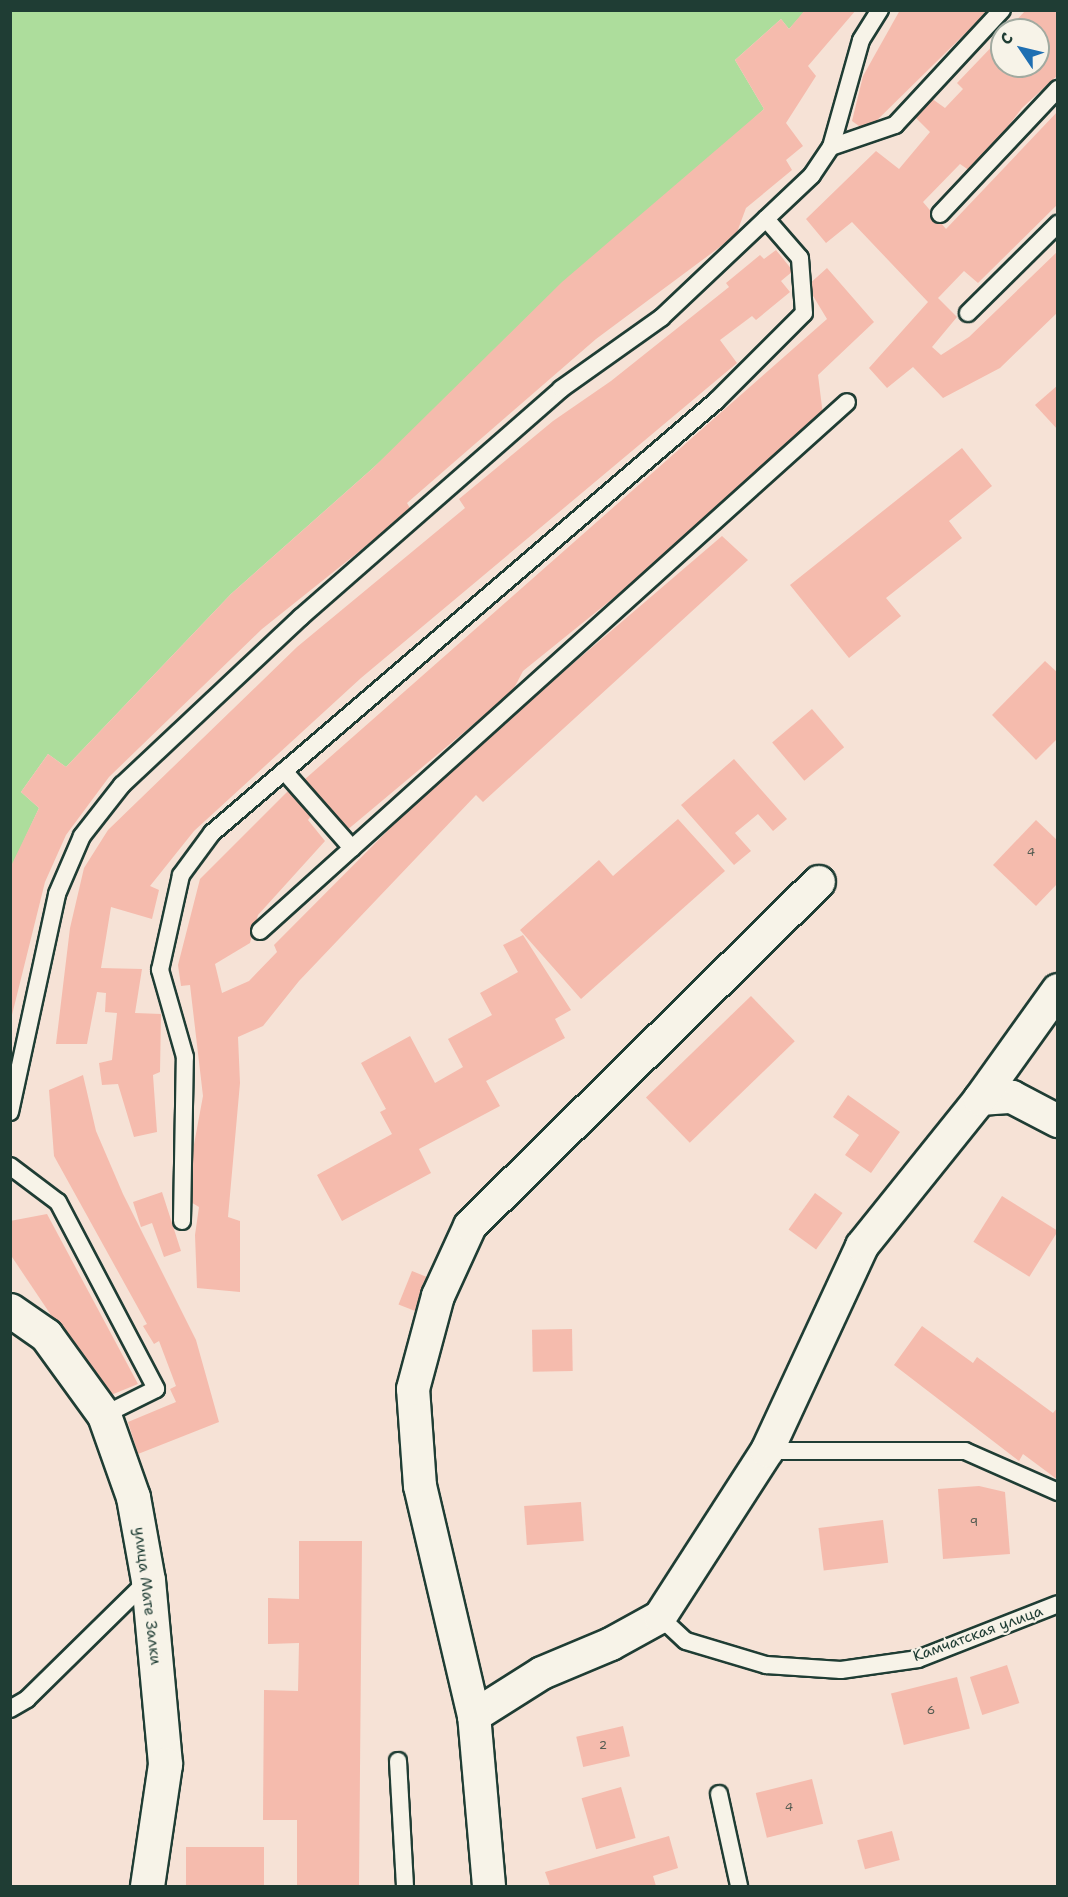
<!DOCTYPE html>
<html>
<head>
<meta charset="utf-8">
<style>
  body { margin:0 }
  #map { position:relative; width:1068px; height:1897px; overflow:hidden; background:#f6e2d6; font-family:"Shantell Sans",sans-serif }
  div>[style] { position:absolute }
  .green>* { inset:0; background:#addd9c }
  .building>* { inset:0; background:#f5bbad; transform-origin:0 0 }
  .roads { filter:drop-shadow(2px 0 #1f3d34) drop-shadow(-2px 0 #1f3d34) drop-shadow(0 2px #1f3d34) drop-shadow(0 -2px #1f3d34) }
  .service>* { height:16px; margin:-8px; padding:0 8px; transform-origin:8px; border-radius:8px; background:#f7f3e8 }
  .minor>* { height:32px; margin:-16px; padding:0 16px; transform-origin:16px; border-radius:16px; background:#f7f3e8 }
  .tertiary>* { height:33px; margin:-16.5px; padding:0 16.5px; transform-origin:16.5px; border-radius:16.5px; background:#f7f3e8 }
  span { translate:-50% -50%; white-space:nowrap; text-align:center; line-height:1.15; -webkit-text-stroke:4.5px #f7f3e8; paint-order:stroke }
  .number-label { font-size:12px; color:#545c52 }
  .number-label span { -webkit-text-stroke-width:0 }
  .street-label { font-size:15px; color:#1f3d34 }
  .frame { position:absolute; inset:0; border:12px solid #1f3d34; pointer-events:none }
  .north { position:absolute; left:990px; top:18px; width:60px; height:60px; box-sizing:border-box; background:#f7f3e8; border:2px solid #a1aaa0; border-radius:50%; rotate:305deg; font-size:16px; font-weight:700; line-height:24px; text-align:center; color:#1f3d34 }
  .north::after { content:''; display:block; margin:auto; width:21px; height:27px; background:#1f6fb2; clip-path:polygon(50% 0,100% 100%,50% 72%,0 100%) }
</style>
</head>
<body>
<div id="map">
  <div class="green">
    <i style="clip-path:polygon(11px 11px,805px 11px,789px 29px,781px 19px,735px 60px,764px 109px,373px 468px,231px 594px,66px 767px,48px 754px,21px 792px,39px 808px,11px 868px)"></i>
  </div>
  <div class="building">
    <i style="clip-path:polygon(805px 10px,856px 10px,808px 66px,816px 76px,786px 123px,803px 146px,786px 160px,792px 170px,746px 208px,736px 235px,596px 339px,407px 503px,411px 510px,262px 629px,109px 777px,66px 835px,45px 882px,10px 1023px,10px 868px,39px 808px,21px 792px,48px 754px,66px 767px,231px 594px,373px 468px,562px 282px,764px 109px,735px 60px,781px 19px,789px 29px)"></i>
    <i style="clip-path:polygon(900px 10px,989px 10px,866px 131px,852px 121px,863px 76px)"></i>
    <i style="clip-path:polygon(1026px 10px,1058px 10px,1058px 75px,1022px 108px,973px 173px,960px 164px,923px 202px,946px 229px,1058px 111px,1058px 204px,978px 283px,964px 271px,938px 298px,957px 317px,932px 347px,941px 355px,969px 337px,1058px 251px,1058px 312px,1000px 368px,943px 398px,913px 367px,887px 388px,869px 368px,928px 302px,852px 222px,826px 243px,806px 219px,876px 151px,899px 169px,930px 132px,915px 117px,931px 98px,945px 108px,963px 89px,957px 83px,1002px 36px,1002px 66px,1038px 66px,1038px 30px,1007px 30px)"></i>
    <i style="clip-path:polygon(776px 250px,793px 271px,781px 281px,790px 292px,756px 320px,752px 316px,720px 340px,737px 363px,361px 678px,194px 831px,150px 886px,159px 890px,152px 919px,111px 907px,101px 968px,142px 969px,135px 1013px,161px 1014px,160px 1072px,153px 1075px,157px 1132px,134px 1137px,118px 1084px,102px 1085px,99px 1063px,112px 1060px,117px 1013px,105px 1012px,106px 993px,97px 992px,87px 1044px,56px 1044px,70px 928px,84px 868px,108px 830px,297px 647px,465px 508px,459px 499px,553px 421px,611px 381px,729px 287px,726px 283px,760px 255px,764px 259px)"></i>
    <i style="clip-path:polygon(827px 268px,874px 322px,818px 375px,823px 415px,720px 512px,523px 671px,512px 692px,346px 831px,304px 780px,827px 319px,807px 286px)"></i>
    <i style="clip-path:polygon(1058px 385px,1058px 430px,1035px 405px)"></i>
    <i style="clip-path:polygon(962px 448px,992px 486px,949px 521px,962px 538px,886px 598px,901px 616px,849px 658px,790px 585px)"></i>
    <i style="clip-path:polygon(722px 536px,748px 560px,483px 802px,476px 795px,299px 981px,263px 1026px,238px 1037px,240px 1083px,228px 1217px,240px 1221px,240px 1292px,197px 1288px,195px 1235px,199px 1207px,184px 1198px,203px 1096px,190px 985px,181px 986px,178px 965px,200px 879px,290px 789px,311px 816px,308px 820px,325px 841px,258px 915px,250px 943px,215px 964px,222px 993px,249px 981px,277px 952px,274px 945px,444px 774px)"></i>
    <i style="clip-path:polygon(1045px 661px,1058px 673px,1058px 738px,1036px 760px,992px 715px)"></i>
    <i style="left:812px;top:709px;width:50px;height:52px;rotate:50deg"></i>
    <i style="clip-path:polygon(734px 759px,787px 819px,773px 831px,758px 814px,735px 833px,751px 851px,734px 865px,681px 805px)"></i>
    <i style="clip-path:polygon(678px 819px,725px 871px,581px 999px,520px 930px,599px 860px,613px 876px)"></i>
    <i style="clip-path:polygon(1036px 820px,1058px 841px,1058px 883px,1036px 906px,993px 865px)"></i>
    <i style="clip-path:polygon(523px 935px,571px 1010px,555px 1019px,565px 1038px,486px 1081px,500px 1106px,419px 1149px,431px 1173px,342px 1221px,317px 1175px,392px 1134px,380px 1112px,386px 1109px,361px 1063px,410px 1036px,435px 1083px,463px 1067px,448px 1039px,492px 1015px,480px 993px,518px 972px,503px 945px)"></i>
    <i style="left:751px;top:996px;width:63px;height:146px;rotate:46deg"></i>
    <i style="clip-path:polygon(83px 1075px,96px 1131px,123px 1194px,196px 1340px,219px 1422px,138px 1454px,128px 1422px,176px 1402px,170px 1389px,176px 1386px,159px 1341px,154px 1344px,143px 1326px,147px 1324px,54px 1156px,49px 1090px)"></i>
    <i style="clip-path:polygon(848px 1095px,900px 1132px,871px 1173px,845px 1155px,859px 1135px,833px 1117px)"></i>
    <i style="clip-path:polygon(162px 1192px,181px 1251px,164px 1257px,152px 1223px,141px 1227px,133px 1202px)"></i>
    <i style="left:815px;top:1193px;width:34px;height:45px;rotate:36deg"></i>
    <i style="left:1002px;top:1196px;width:66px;height:54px;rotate:32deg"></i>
    <i style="clip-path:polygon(47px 1214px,138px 1384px,106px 1397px,10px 1254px,10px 1221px)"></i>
    <i style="left:412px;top:1271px;width:22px;height:36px;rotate:22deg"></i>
    <i style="clip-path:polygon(922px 1326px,973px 1363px,977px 1357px,1053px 1413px,1058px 1407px,1058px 1480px,1023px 1454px,1019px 1461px,894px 1365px)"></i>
    <i style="left:572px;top:1329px;width:42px;height:40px;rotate:89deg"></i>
    <i style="clip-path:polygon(979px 1486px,1005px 1492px,1010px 1554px,943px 1559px,938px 1489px)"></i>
    <i style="left:581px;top:1502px;width:39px;height:57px;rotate:86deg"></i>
    <i style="left:883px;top:1520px;width:43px;height:65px;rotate:83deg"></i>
    <i style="clip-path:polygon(299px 1541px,362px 1541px,359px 1886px,297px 1886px,297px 1820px,263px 1820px,264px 1690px,298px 1691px,299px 1643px,268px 1644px,268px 1598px,299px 1599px)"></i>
    <i style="left:1007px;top:1665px;width:40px;height:39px;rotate:72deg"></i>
    <i style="left:957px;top:1677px;width:53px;height:68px;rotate:76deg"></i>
    <i style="left:623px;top:1726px;width:31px;height:48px;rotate:77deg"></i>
    <i style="left:812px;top:1779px;width:46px;height:58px;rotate:76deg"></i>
    <i style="left:621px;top:1787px;width:53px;height:41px;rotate:74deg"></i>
    <i style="left:892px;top:1831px;width:30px;height:36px;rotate:75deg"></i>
    <i style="clip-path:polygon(669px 1836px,678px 1868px,653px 1876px,656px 1886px,550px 1886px,545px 1872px)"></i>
    <i style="left:264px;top:1847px;width:39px;height:78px;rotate:90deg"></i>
  </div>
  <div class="roads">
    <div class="service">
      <i style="left:831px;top:147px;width:68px;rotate:-19deg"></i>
      <i style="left:895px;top:125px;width:157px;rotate:-47.1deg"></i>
      <i style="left:940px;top:214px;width:172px;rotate:-46.7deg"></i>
      <i style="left:968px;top:313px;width:127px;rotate:-44.7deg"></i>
      <i style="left:284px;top:771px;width:103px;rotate:48.6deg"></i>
      <i style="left:260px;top:931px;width:790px;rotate:-42.02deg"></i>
      <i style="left:10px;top:1112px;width:223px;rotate:-77.8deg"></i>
      <i style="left:57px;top:894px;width:63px;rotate:-66.7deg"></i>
      <i style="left:82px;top:836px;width:65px;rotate:-51.9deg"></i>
      <i style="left:122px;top:785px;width:245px;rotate:-43.2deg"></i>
      <i style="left:301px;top:617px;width:346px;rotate:-41.2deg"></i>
      <i style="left:561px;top:389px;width:123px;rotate:-35.4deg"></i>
      <i style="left:661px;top:318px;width:208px;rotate:-43.4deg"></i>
      <i style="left:812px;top:175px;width:34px;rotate:-56deg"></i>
      <i style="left:831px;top:147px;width:111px;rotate:-74.3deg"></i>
      <i style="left:861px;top:40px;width:36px;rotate:-58deg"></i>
      <i style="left:10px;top:1166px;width:60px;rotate:36.9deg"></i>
      <i style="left:58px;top:1202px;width:211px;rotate:62.3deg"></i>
      <i style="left:156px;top:1389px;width:58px;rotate:153.4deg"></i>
      <i style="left:182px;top:1221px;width:164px;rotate:-89deg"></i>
      <i style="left:185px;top:1057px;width:91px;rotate:-106deg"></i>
      <i style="left:160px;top:970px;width:97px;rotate:-77.5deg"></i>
      <i style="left:181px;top:875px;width:52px;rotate:-53.6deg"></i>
      <i style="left:212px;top:833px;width:664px;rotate:-40.6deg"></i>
      <i style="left:716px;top:401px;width:124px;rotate:-45deg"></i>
      <i style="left:804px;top:313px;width:55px;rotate:-94.2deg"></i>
      <i style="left:800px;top:258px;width:52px;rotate:-131.1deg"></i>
      <i style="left:767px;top:1451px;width:198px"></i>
      <i style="left:965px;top:1451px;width:102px;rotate:23.8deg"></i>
      <i style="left:660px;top:1617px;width:35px;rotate:43deg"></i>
      <i style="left:686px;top:1641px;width:84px;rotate:16.7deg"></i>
      <i style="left:766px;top:1665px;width:75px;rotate:3.8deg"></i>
      <i style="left:841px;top:1670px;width:78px;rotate:-8.1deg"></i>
      <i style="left:918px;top:1659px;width:150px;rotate:-21.4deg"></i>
      <i style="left:10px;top:1709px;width:20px;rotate:-30deg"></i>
      <i style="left:27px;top:1699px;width:170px;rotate:-44.5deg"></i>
      <i style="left:398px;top:1761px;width:125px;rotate:86.8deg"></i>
      <i style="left:719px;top:1794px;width:94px;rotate:77.7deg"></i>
    </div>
    <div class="minor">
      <i style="left:980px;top:1099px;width:32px;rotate:-4deg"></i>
      <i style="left:1012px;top:1097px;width:52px;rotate:27.6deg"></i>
      <i style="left:474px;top:1716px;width:80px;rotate:-32.3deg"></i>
      <i style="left:542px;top:1673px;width:75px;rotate:-22.8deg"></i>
      <i style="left:611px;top:1644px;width:56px;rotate:-28.9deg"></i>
      <i style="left:660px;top:1617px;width:197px;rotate:-57.2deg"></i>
      <i style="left:767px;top:1451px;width:226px;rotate:-65.1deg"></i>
      <i style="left:862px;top:1246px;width:189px;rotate:-51.2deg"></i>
      <i style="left:980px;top:1099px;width:134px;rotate:-54.4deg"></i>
      <i style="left:489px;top:1886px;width:171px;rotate:-95deg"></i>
      <i style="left:474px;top:1716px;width:236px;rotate:-103.2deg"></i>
      <i style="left:420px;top:1486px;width:97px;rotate:-94.1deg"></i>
      <i style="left:413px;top:1389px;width:96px;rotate:-75deg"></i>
      <i style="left:438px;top:1296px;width:77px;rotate:-65.4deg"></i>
      <i style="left:470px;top:1226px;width:490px;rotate:-44.6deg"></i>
    </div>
    <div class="tertiary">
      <i style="left:10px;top:1310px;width:44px;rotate:34.8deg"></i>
      <i style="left:46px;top:1335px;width:99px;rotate:54.1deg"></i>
      <i style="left:104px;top:1415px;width:87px;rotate:70.5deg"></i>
      <i style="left:133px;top:1497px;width:84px;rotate:79.8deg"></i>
      <i style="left:148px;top:1580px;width:185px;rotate:84.7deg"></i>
      <i style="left:165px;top:1764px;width:123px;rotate:98.4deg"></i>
    </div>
  </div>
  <div class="number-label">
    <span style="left:1031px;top:853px">4</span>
    <span style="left:974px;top:1523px">9</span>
    <span style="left:931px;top:1711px">6</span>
    <span style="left:603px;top:1746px">2</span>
    <span style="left:789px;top:1808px">4</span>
  </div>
  <div class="street-label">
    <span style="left:147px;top:1596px;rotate:83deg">улица Мате Залки</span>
    <span style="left:978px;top:1634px;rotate:-20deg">Камчатская улица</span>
  </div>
  <div class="frame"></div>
  <div class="north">С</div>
</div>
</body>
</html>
